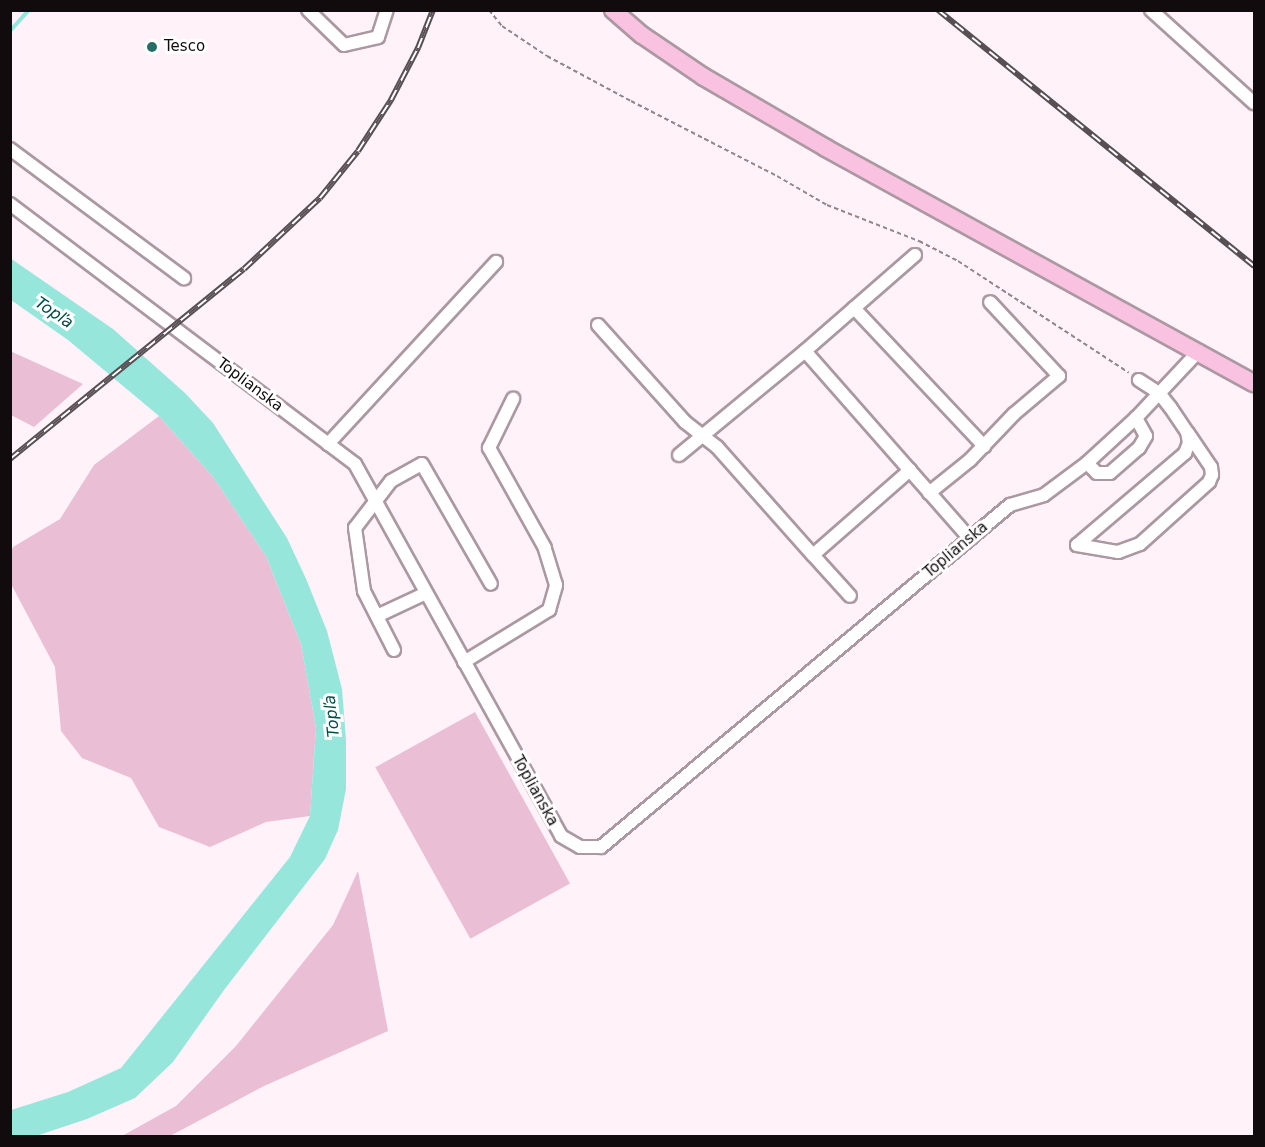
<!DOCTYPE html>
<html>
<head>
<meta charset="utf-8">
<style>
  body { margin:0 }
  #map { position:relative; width:1265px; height:1147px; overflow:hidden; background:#fff2f9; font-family:"DejaVu Sans",sans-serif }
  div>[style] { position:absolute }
  .green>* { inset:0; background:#eabed5; transform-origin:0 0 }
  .water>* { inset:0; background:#96e6db }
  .stream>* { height:4px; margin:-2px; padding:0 2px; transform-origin:2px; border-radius:2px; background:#96e6db }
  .path>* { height:2px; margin-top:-1px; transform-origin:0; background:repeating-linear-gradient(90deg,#90868c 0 4.5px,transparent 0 7.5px) }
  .roads { filter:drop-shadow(2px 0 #ab98a1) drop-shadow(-2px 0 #ab98a1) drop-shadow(0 2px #ab98a1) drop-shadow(0 -2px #ab98a1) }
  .minor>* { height:12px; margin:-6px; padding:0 6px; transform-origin:6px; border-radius:6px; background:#fff }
  .major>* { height:16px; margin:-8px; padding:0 8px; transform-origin:8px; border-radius:8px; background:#f8c2e0 }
  .rail>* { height:6px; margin-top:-3px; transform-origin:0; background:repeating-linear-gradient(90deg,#fff 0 11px,#584f54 0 22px); box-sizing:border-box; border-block:2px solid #584f54 }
  .dots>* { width:16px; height:16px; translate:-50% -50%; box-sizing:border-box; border:3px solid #fff; border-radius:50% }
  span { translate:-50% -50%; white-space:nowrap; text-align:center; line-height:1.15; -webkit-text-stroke:6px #fff; paint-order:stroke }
  .poi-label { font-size:15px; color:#110b0e }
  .left { translate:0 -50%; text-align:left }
  .street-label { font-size:15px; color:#110b0e }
  .water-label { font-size:16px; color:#014c46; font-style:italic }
  .frame { position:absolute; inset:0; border:12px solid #110b0e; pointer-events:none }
</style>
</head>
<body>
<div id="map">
  <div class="green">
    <i style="clip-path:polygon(10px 351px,83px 384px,34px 427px,11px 415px)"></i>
    <i style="clip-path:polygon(159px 416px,214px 478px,266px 556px,301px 644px,316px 728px,310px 816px,266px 822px,210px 847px,159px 827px,131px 778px,82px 758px,61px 731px,55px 667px,11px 584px,11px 553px,13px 547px,60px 519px,94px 465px)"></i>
    <i style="left:475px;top:712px;width:196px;height:114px;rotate:61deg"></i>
    <i style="clip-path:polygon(358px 871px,388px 1031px,264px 1086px,170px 1136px,122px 1136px,176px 1106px,236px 1046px,333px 925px)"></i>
  </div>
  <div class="water">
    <i style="clip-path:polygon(10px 258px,113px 329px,185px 393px,213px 423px,287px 538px,307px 581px,327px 631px,342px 689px,346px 740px,346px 789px,338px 830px,325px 859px,224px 990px,173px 1062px,135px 1098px,87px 1119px,36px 1136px,11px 1136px,11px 1110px,68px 1092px,121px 1068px,290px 857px,310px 816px,316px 728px,301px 644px,266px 556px,214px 478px,159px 416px,68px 340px,11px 300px)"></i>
  </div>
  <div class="stream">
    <i style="left:10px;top:31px;width:28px;rotate:-48deg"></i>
  </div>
  <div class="path">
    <i style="left:489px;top:10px;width:21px;rotate:51deg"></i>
    <i style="left:502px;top:26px;width:54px;rotate:33.7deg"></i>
    <i style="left:547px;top:56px;width:95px;rotate:28.2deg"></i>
    <i style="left:631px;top:101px;width:164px;rotate:27.2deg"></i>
    <i style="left:777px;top:176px;width:58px;rotate:30.1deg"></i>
    <i style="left:827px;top:205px;width:99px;rotate:21.4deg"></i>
    <i style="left:919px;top:241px;width:44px;rotate:27.1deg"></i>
    <i style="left:958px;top:261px;width:204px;rotate:33.2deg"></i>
  </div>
  <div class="roads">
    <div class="minor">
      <i style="left:308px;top:10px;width:50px;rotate:44.2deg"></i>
      <i style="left:344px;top:45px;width:35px;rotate:-13deg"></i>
      <i style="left:378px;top:37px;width:28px;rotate:-72deg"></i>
      <i style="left:1151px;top:10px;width:139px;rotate:42.1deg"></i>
      <i style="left:10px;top:149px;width:217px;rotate:36.6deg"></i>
      <i style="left:10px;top:204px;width:432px;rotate:37deg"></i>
      <i style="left:355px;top:464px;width:425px;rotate:61deg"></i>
      <i style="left:561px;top:836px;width:22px;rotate:30deg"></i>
      <i style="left:580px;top:847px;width:21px"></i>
      <i style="left:601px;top:847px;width:533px;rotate:-39.9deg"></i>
      <i style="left:1010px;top:505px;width:35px;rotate:-16deg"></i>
      <i style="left:1044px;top:495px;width:54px;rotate:-36.7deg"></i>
      <i style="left:1087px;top:463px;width:67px;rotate:-42.6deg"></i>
      <i style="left:1136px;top:418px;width:92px;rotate:-46.8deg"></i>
      <i style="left:915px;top:255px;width:146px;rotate:138.9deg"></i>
      <i style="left:805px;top:351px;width:250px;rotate:48.7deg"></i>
      <i style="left:854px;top:308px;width:190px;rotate:46.7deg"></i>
      <i style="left:598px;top:325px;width:130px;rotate:48.1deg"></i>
      <i style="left:685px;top:422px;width:41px;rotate:38deg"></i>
      <i style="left:717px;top:447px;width:144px;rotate:48.4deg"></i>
      <i style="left:813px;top:555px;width:129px;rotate:-41.2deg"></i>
      <i style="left:328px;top:444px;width:248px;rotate:-47.3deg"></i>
      <i style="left:679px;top:455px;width:163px;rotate:-39.5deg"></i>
      <i style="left:1087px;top:463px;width:14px;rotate:45deg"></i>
      <i style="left:1097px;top:473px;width:13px"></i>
      <i style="left:1110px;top:473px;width:38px;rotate:-41deg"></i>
      <i style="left:1139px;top:448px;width:14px;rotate:-60deg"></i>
      <i style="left:1146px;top:436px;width:21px;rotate:-119deg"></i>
      <i style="left:929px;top:493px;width:53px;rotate:-38.8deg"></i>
      <i style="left:970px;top:460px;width:64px;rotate:-46.3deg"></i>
      <i style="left:1014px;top:414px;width:59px;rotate:-40.2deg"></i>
      <i style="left:1059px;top:376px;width:101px;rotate:-133deg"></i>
      <i style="left:1077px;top:545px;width:142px;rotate:-40.4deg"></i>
      <i style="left:1185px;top:453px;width:11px;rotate:-68deg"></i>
      <i style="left:1189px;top:443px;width:11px;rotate:-100deg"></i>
      <i style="left:1187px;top:432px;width:30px;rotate:-124deg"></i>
      <i style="left:1170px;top:407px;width:18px;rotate:-128deg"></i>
      <i style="left:1159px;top:393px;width:24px;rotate:-147deg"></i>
      <i style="left:1077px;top:545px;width:42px;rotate:9.7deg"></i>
      <i style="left:1118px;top:552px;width:23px;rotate:-20deg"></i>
      <i style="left:1140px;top:544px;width:93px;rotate:-41.9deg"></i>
      <i style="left:1209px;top:482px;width:8px;rotate:-67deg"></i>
      <i style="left:1212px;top:475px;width:8px;rotate:-97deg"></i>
      <i style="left:1211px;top:467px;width:41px;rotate:-124.1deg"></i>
      <i style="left:813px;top:555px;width:55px;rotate:47.9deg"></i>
      <i style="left:377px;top:616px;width:54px;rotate:-25.1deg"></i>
      <i style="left:394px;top:650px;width:66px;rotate:-117deg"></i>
      <i style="left:364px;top:591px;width:64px;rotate:-98.1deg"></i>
      <i style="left:355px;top:528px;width:59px;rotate:-52.5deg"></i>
      <i style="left:391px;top:481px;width:35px;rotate:-29deg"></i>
      <i style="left:422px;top:464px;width:138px;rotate:60.1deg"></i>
      <i style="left:464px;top:662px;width:100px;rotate:-31.5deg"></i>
      <i style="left:549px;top:610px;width:26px;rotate:-74deg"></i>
      <i style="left:556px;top:585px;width:39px;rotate:-107deg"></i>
      <i style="left:545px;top:548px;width:115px;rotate:-119.2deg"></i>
      <i style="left:489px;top:448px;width:55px;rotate:-63.9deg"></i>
    </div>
    <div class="major">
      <i style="left:613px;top:10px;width:38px;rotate:41deg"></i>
      <i style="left:642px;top:35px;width:75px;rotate:34.1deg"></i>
      <i style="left:704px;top:77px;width:141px;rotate:30.2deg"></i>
      <i style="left:826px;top:148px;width:488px;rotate:28.8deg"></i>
    </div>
  </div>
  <div class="rail">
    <i style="left:938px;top:10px;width:407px;rotate:39deg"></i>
    <i style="left:10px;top:459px;width:301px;rotate:-39.1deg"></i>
    <i style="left:244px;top:269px;width:104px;rotate:-43.1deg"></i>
    <i style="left:320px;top:198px;width:60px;rotate:-51deg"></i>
    <i style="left:358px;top:151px;width:61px;rotate:-57.1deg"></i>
    <i style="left:391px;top:100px;width:59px;rotate:-62.6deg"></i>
    <i style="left:418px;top:48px;width:41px;rotate:-68.5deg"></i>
  </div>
  <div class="dots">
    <i style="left:152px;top:47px;background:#266f67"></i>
  </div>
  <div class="poi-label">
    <span class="left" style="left:164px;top:47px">Tesco</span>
  </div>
  <div class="street-label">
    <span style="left:250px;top:385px;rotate:37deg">Toplianska</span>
    <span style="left:956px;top:550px;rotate:-40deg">Toplianska</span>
    <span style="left:535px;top:791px;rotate:61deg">Toplianska</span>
  </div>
  <div class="water-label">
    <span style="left:54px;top:313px;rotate:34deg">Topľa</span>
    <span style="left:332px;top:716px;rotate:-96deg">Topľa</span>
  </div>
  <div class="frame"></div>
</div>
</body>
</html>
